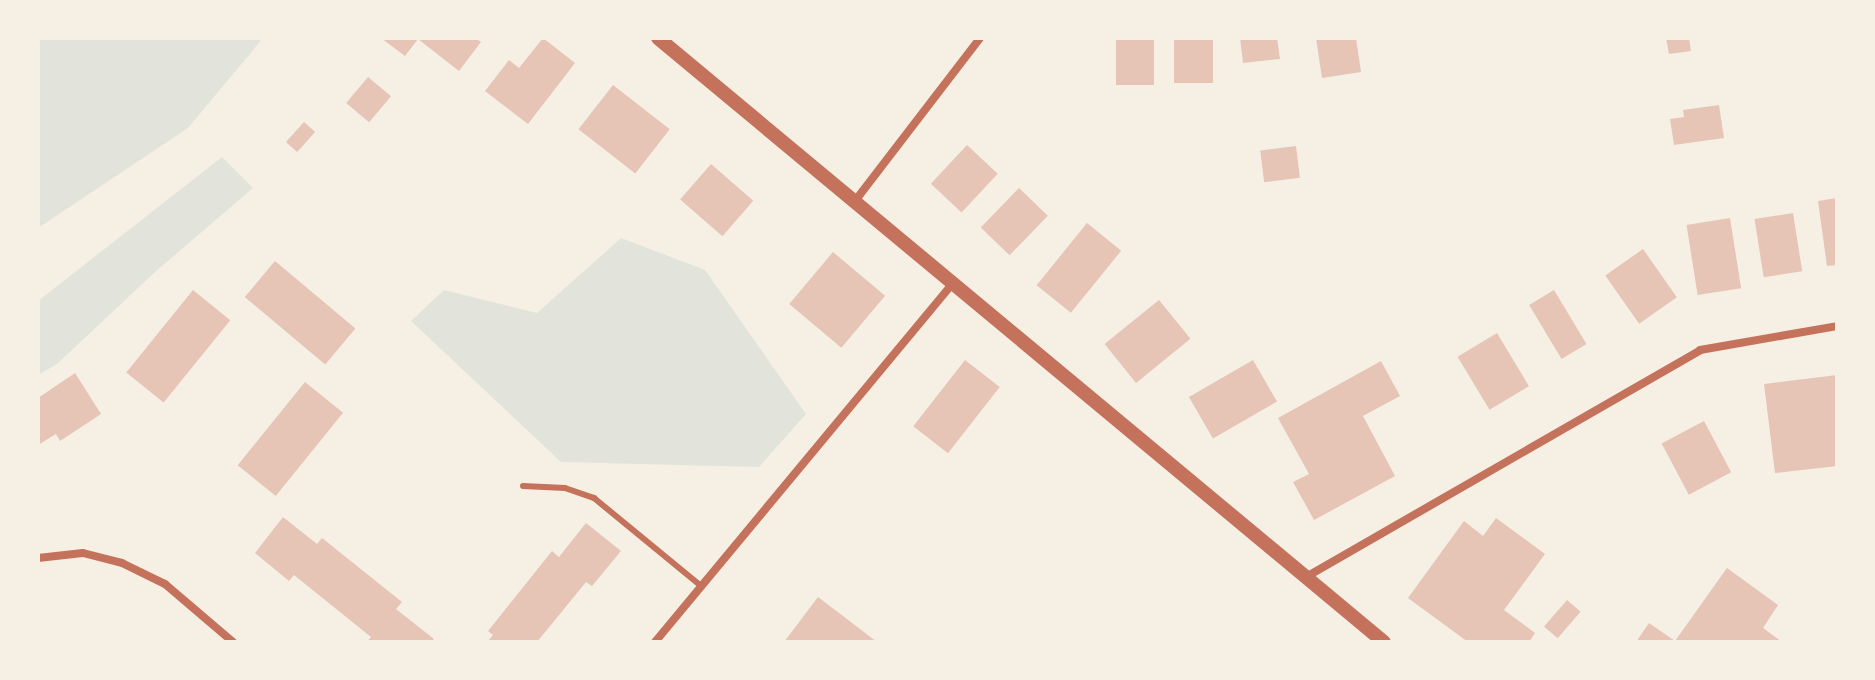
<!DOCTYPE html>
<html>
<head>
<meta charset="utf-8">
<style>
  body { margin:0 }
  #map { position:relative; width:1875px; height:680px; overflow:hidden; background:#f6efe4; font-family:"Exo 2",sans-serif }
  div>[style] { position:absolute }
  .green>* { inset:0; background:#e2e4dc }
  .building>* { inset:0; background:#e6c5b7; transform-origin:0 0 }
  .service>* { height:6px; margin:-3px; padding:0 3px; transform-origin:3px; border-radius:3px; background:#c5725c }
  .minor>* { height:8px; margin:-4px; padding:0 4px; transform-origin:4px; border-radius:4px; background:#c5725c }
  .tertiary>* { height:14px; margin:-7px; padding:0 7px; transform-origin:7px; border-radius:7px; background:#c5725c }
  span { translate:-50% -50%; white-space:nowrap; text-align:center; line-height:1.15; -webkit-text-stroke:7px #f6efe4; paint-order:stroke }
  .frame { position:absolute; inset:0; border:40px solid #f6efe4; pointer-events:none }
</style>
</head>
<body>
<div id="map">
  <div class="green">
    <i style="clip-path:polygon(38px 38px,263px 38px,188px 128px,38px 228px)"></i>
    <i style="clip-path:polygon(222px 157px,253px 188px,155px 272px,57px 364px,38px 375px,38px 301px)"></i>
    <i style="clip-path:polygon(621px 238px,705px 270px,806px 414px,759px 467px,561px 462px,411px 321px,444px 290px,537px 313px)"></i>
  </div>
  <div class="building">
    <i style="clip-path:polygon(381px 38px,475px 38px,481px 42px,459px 71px,418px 39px,405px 56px)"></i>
    <i style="clip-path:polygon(543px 38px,575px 63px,528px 124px,485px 91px,509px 60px,519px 68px)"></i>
    <i style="left:1116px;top:38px;width:38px;height:47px"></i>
    <i style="left:1174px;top:38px;width:39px;height:45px"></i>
    <i style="clip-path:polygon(1240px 38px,1277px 38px,1280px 59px,1243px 63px)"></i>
    <i style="clip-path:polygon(1316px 38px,1356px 38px,1361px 72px,1322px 78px)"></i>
    <i style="clip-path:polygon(1666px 38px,1689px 38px,1691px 51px,1669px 54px)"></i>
    <i style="left:368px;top:77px;width:30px;height:34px;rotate:40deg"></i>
    <i style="left:613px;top:85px;width:72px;height:56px;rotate:38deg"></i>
    <i style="clip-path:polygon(1719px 105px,1724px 138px,1674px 145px,1670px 119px,1684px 117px,1683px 110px)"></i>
    <i style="left:304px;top:122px;width:15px;height:27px;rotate:42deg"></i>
    <i style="left:967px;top:145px;width:42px;height:53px;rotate:43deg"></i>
    <i style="left:1296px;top:146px;width:32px;height:36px;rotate:83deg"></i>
    <i style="left:711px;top:164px;width:56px;height:47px;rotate:41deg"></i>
    <i style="left:1019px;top:188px;width:40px;height:55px;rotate:44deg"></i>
    <i style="clip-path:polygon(1837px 198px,1837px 265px,1827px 266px,1818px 201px)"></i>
    <i style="left:1793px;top:213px;width:59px;height:39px;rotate:81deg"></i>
    <i style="left:1730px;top:218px;width:71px;height:44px;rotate:81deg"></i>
    <i style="left:1087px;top:223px;width:44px;height:80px;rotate:39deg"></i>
    <i style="left:1643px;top:249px;width:59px;height:46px;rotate:55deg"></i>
    <i style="left:833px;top:252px;width:68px;height:68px;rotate:40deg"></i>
    <i style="left:275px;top:261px;width:105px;height:47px;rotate:40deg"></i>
    <i style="left:193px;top:290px;width:48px;height:106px;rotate:39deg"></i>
    <i style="left:1554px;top:290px;width:63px;height:29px;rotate:59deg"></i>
    <i style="left:1159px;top:300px;width:50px;height:70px;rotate:51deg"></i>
    <i style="left:1497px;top:333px;width:62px;height:46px;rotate:59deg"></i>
    <i style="left:965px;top:360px;width:44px;height:84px;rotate:38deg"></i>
    <i style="left:1253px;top:360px;width:48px;height:74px;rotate:60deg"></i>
    <i style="clip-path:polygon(1381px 361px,1400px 396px,1363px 416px,1395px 476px,1314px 520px,1293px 482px,1309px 474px,1278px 418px)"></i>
    <i style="clip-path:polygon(75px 373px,101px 414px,60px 441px,56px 434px,38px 445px,38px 398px)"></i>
    <i style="clip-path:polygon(1837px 375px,1837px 466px,1775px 473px,1764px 384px)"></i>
    <i style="left:305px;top:382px;width:49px;height:107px;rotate:39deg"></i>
    <i style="left:1704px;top:421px;width:58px;height:48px;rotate:62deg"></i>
    <i style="clip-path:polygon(283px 517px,317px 544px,322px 538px,402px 602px,396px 609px,434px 639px,431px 642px,367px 642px,371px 637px,294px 575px,289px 581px,255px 553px)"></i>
    <i style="clip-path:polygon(1496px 518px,1545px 554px,1504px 610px,1535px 633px,1529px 642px,1468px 642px,1408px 598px,1464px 521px,1483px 536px)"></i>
    <i style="clip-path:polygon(586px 523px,621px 551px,592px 586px,586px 582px,537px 642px,487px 642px,493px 635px,488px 631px,552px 551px,559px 557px)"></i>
    <i style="clip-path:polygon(1727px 568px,1778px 605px,1763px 628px,1782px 642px,1636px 642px,1649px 623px,1675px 641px)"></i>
    <i style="clip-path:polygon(818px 597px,877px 642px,784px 642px)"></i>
    <i style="left:1567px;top:600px;width:18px;height:35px;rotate:41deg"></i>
  </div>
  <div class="service">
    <i style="left:523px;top:486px;width:42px;rotate:2.7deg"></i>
    <i style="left:565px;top:488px;width:31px;rotate:19deg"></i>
    <i style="left:594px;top:498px;width:139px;rotate:39.4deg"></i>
  </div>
  <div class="minor">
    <i style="left:855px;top:201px;width:205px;rotate:-52.5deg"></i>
    <i style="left:38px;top:558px;width:45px;rotate:-6.3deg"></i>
    <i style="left:83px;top:553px;width:40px;rotate:14.4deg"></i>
    <i style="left:122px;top:563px;width:48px;rotate:26deg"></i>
    <i style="left:165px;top:584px;width:89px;rotate:40.5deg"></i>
    <i style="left:1306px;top:577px;width:455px;rotate:-29.9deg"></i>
    <i style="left:1700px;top:350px;width:139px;rotate:-9.9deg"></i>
    <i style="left:655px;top:642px;width:464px;rotate:-50.3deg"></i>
  </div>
  <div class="tertiary">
    <i style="left:658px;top:38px;width:944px;rotate:39.76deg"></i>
  </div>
  <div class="frame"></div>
</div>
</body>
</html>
